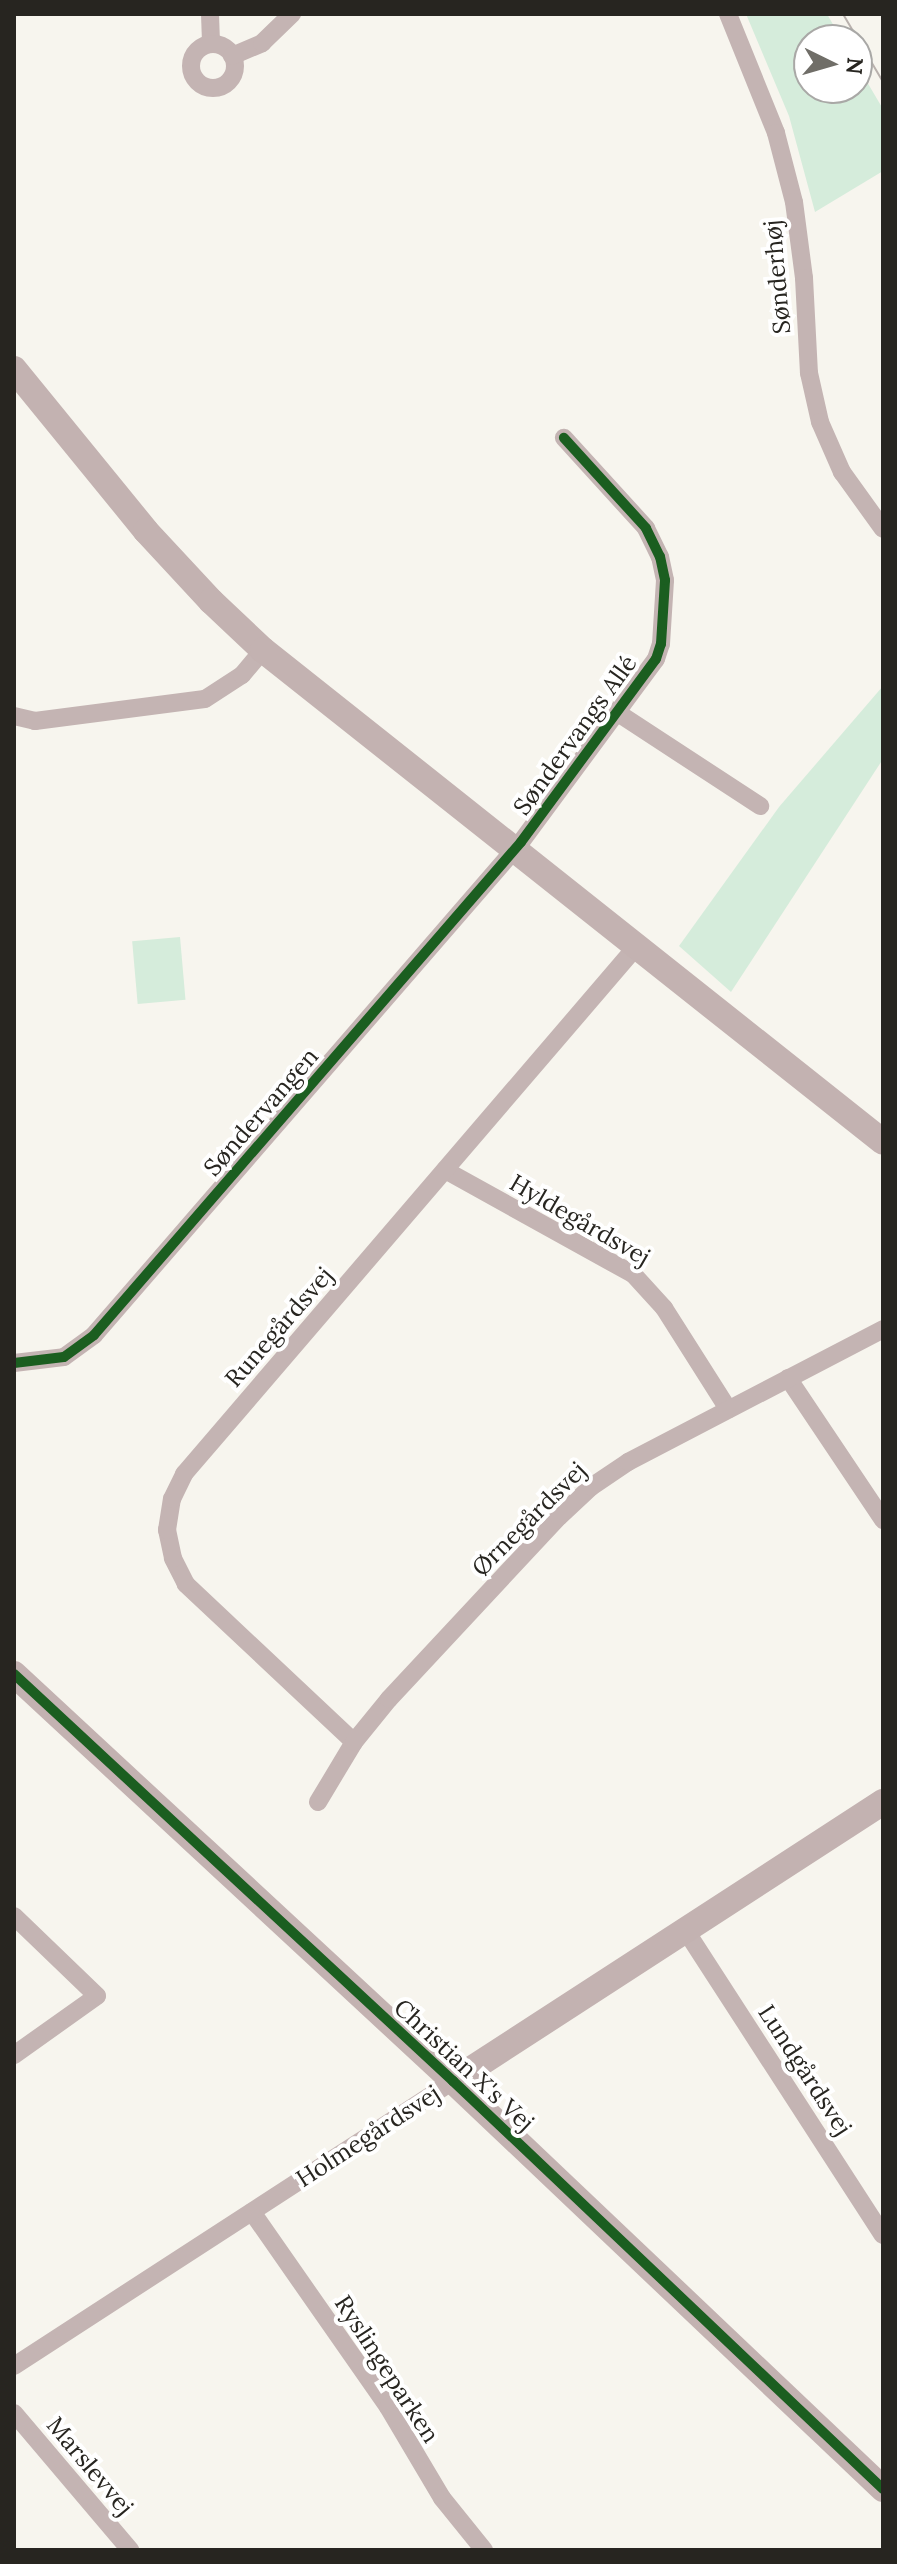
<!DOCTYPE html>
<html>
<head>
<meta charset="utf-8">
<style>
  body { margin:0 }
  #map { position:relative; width:897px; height:2564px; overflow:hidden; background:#f7f5ee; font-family:Lora,serif }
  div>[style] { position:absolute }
  .green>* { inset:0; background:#d5ecdb; transform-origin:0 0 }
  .street>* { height:18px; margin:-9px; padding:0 9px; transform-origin:9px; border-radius:9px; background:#c4b4b3 }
  .street>.ring { margin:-9px; padding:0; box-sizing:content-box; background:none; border:18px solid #c4b4b3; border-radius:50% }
  .secondary>* { height:26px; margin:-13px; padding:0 13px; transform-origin:13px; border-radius:13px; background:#c3b2b1 }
  .tram>* { height:2px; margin:-1px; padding:0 1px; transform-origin:1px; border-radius:1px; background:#b9b1ad }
  .cycleway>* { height:10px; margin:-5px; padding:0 5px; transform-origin:5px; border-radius:5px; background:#1b5e20 }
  span { translate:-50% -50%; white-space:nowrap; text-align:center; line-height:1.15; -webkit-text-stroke:8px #fff; paint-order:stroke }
  .street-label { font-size:24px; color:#272520 }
  .frame { position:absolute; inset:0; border:16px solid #272520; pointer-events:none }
  .north { position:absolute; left:793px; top:24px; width:80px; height:80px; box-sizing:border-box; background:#fff; border:2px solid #a9a8a6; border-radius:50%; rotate:95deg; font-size:22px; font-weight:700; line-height:32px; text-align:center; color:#272520 }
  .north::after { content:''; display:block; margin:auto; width:28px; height:36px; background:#706e68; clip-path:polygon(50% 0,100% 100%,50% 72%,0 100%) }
</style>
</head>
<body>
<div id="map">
  <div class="green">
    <i style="clip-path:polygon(746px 14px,827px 14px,842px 40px,809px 40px,809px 88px,857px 88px,857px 65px,883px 109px,883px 171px,815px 212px,789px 116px)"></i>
    <i style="clip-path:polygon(883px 686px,883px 759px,731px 992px,679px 946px,779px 807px)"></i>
    <i style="left:180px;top:937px;width:63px;height:48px;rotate:85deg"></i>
  </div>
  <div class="street">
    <i style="left:210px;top:14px;width:30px;rotate:88deg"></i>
    <i style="left:728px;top:14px;width:128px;rotate:68deg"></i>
    <i style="left:776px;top:133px;width:71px;rotate:75.4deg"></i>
    <i style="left:794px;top:202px;width:77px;rotate:82.5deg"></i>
    <i style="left:804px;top:278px;width:95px;rotate:87deg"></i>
    <i style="left:809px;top:373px;width:50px;rotate:77.3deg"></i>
    <i style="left:820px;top:422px;width:55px;rotate:66.3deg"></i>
    <i style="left:842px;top:472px;width:70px;rotate:54.3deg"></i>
    <i class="ring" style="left:191px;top:44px;width:26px;height:26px"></i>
    <i style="left:232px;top:56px;width:33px;rotate:-23deg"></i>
    <i style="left:262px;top:43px;width:42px;rotate:-44deg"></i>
    <i style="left:618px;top:713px;width:170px;rotate:33.2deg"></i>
    <i style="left:14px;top:716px;width:22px;rotate:13deg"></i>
    <i style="left:35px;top:721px;width:171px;rotate:-7.4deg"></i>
    <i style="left:205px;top:699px;width:44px;rotate:-33deg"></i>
    <i style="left:242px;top:675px;width:33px;rotate:-50deg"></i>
    <i style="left:445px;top:1170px;width:215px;rotate:29deg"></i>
    <i style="left:633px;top:1274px;width:46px;rotate:47.6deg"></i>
    <i style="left:664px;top:1308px;width:120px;rotate:57.6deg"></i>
    <i style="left:14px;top:1363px;width:50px;rotate:-6.8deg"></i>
    <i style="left:64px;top:1357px;width:37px;rotate:-36deg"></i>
    <i style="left:94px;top:1335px;width:652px;rotate:-49.1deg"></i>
    <i style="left:521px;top:842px;width:227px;rotate:-53.6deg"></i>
    <i style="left:656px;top:659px;width:16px;rotate:-72deg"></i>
    <i style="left:661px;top:644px;width:64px;rotate:-86.4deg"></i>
    <i style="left:665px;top:580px;width:24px;rotate:-102deg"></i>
    <i style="left:660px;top:557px;width:32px;rotate:-116deg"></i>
    <i style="left:646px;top:528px;width:122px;rotate:-132.3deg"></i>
    <i style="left:788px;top:1378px;width:171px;rotate:56.2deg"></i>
    <i style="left:354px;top:1742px;width:231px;rotate:-136.8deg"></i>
    <i style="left:186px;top:1584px;width:29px;rotate:-117deg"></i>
    <i style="left:173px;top:1558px;width:29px;rotate:-102deg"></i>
    <i style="left:167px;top:1530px;width:31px;rotate:-81deg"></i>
    <i style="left:172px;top:1499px;width:28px;rotate:-64deg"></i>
    <i style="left:184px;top:1474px;width:694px;rotate:-49.38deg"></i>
    <i style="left:318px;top:1802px;width:70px;rotate:-59deg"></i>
    <i style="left:354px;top:1742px;width:55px;rotate:-50.9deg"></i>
    <i style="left:389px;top:1699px;width:249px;rotate:-47deg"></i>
    <i style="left:559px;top:1517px;width:44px;rotate:-43.2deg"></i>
    <i style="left:591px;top:1487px;width:45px;rotate:-34deg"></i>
    <i style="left:628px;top:1462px;width:288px;rotate:-27.5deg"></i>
    <i style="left:14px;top:1916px;width:115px;rotate:43.9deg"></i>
    <i style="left:97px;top:1996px;width:102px;rotate:144.6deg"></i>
    <i style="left:686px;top:1931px;width:362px;rotate:57.1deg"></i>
    <i style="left:252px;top:2212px;width:238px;rotate:55.1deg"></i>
    <i style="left:388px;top:2407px;width:106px;rotate:59.3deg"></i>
    <i style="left:442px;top:2498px;width:67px;rotate:51.1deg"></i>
    <i style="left:14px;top:2366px;width:523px;rotate:-32.99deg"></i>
    <i style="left:14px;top:2413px;width:180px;rotate:49.7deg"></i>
  </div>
  <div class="secondary">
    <i style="left:14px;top:369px;width:209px;rotate:50.8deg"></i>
    <i style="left:146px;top:531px;width:96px;rotate:47.1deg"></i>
    <i style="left:211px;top:601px;width:71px;rotate:43.3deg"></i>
    <i style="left:263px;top:650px;width:791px;rotate:38.43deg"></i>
    <i style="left:14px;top:1674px;width:599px;rotate:42.83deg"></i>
    <i style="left:453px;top:2081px;width:593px;rotate:43.5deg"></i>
    <i style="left:453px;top:2081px;width:513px;rotate:-32.98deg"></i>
  </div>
  <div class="tram">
    <i style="left:843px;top:14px;width:79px;rotate:59.5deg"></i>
  </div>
  <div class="cycleway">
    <i style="left:14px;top:1363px;width:50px;rotate:-6.8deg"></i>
    <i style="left:64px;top:1357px;width:37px;rotate:-36deg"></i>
    <i style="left:94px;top:1335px;width:652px;rotate:-49.1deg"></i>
    <i style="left:521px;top:842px;width:227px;rotate:-53.6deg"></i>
    <i style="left:656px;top:659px;width:16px;rotate:-72deg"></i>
    <i style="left:661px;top:644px;width:64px;rotate:-86.4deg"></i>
    <i style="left:665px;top:580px;width:24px;rotate:-102deg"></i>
    <i style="left:660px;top:557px;width:32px;rotate:-116deg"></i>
    <i style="left:646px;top:528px;width:122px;rotate:-132.3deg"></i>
    <i style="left:14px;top:1674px;width:599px;rotate:42.83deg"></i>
    <i style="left:453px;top:2081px;width:593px;rotate:43.5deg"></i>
  </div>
  <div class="street-label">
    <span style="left:777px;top:277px;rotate:-95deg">Sønderhøj</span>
    <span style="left:575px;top:735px;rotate:-54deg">Søndervangs Allé</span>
    <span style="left:261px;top:1112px;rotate:-49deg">Søndervangen</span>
    <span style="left:580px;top:1220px;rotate:30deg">Hyldegårdsvej</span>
    <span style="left:279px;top:1327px;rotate:-49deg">Runegårdsvej</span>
    <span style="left:529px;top:1519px;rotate:-45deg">Ørnegårdsvej</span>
    <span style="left:464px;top:2065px;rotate:43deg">Christian X's Vej</span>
    <span style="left:805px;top:2070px;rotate:57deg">Lundgårdsvej</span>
    <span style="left:368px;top:2136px;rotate:-33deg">Holmegårdsvej</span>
    <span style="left:387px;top:2369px;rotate:57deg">Ryslingeparken</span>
    <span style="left:90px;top:2466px;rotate:50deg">Marslevvej</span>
  </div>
  <div class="frame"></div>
  <div class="north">N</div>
</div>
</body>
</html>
